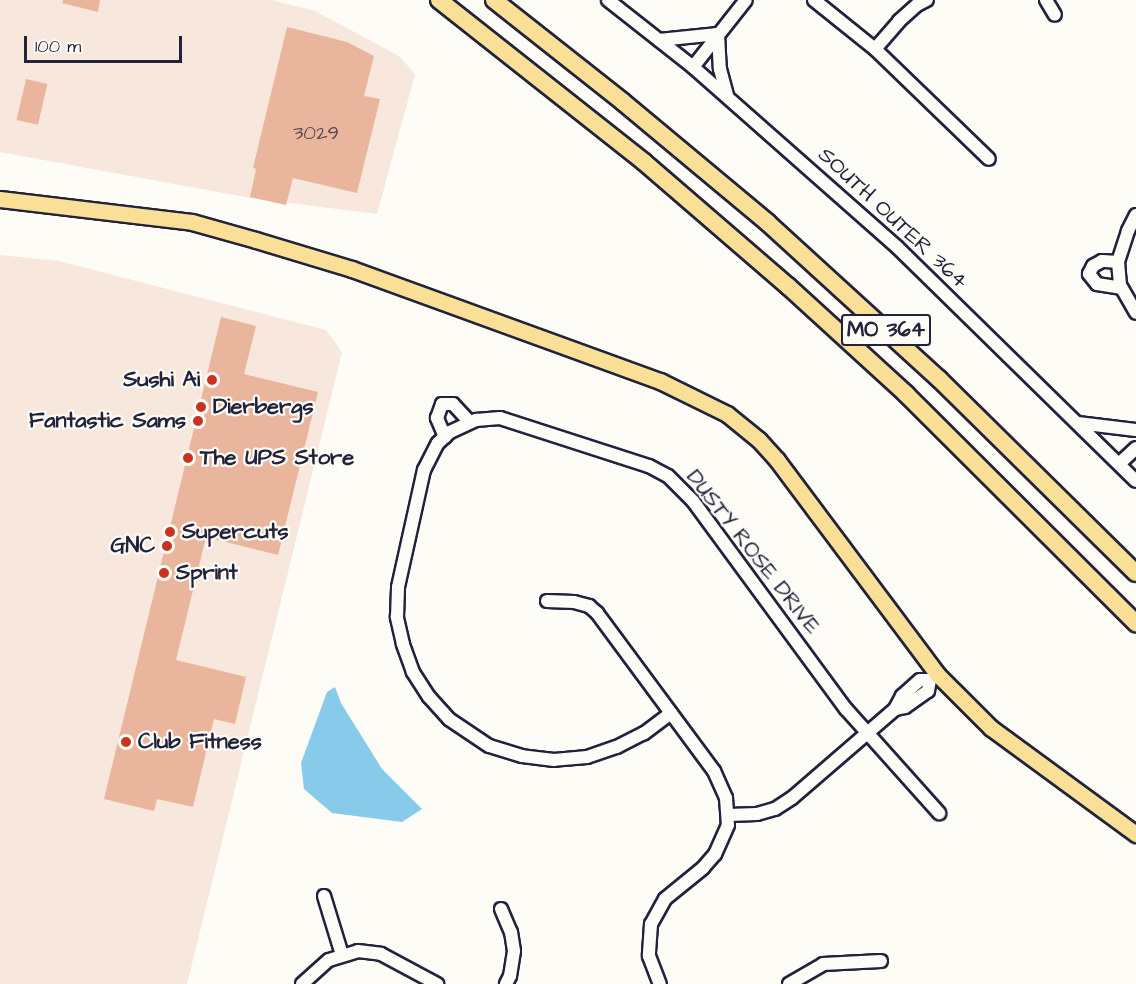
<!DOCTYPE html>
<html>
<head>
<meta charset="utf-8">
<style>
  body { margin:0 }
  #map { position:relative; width:1136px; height:984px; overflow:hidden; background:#fdfcf7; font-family:"Architects Daughter",sans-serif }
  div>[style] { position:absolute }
  .built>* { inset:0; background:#f7e7dc }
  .water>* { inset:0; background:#88cae9 }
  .building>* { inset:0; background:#eab59d; transform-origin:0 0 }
  .roads { filter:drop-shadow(2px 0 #22223b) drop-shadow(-2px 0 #22223b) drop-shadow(0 2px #22223b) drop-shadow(0 -2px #22223b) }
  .minor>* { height:12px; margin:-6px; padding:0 6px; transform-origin:6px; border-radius:6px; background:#fdfcf7 }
  .major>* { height:15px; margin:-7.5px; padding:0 7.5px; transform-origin:7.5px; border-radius:7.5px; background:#fadf96 }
  .highway>* { height:16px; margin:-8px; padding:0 8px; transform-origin:8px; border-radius:8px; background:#fadf96 }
  .dots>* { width:16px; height:16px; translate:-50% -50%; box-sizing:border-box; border:3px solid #fdfcf7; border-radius:50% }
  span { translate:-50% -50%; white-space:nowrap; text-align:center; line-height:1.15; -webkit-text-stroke:4.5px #fdfcf7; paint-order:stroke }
  .number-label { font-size:20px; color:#544754 }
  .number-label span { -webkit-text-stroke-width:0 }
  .shield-label span { padding:2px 4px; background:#fdfcf7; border:2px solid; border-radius:4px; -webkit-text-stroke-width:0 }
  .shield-label { font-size:21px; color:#22223b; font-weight:700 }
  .street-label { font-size:22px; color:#22223b }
  .poi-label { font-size:22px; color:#22223b; font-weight:700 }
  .right { translate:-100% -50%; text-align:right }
  .left { translate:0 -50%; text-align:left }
  .scale { position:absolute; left:24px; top:36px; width:158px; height:27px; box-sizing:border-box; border:3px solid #22223b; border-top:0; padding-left:8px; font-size:18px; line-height:21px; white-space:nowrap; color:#22223b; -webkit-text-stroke:4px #fdfcf7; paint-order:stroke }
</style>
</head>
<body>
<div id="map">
  <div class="built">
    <i style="clip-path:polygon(0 0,271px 0,315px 11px,399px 56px,415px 74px,377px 214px,251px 198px,0 152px)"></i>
    <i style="clip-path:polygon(0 255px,59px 261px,326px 330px,342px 352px,187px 984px,0 984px)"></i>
  </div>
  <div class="water">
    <i style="clip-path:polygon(335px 687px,341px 703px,382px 769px,422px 809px,402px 822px,332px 813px,304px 789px,301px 763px,327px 692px)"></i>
  </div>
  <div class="building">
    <i style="clip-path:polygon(63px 0,100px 0,98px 12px,62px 3px)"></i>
    <i style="clip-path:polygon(287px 27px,347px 42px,374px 56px,364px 96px,380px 99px,357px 193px,293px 178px,286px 205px,250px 197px,256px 169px,253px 168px)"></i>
    <i style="left:26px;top:79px;width:22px;height:42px;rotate:13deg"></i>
    <i style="clip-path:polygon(221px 317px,256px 326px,244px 374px,318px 392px,278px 555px,206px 537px,176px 660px,246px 677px,235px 724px,214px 719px,193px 807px,157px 799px,154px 811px,104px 799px)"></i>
  </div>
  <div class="roads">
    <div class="minor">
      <i style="left:608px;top:0;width:108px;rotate:38.2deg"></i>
      <i style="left:693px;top:67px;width:272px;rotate:41.4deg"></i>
      <i style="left:897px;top:247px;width:334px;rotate:44.4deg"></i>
      <i style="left:814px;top:0;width:78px;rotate:38.8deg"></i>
      <i style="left:875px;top:49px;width:158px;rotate:44deg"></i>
      <i style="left:1046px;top:0;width:17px;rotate:59deg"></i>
      <i style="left:659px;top:40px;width:59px;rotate:-5.8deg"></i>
      <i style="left:718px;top:34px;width:35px;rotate:87deg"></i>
      <i style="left:720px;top:69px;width:27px;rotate:75deg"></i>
      <i style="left:875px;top:49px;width:37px;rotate:-49deg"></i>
      <i style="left:899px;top:21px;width:24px;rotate:-42deg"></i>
      <i style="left:917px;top:5px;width:11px;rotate:-27deg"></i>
      <i style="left:693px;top:67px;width:85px;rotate:-51.7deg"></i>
      <i style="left:1136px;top:215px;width:18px;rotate:117deg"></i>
      <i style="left:1128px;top:231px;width:33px;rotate:108deg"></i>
      <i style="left:1118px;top:262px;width:23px;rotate:85deg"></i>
      <i style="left:1120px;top:285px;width:32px;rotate:60deg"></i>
      <i style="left:1118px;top:262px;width:16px;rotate:-176deg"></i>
      <i style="left:1102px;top:261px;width:10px;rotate:151deg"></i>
      <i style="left:1093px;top:266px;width:9px;rotate:117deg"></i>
      <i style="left:1089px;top:274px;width:13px;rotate:51deg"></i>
      <i style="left:1097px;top:284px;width:24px;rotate:9deg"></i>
      <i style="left:1078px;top:423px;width:58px;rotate:6.9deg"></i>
      <i style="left:445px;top:437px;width:21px;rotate:-113deg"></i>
      <i style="left:437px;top:418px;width:15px;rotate:-70deg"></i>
      <i style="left:442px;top:404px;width:11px"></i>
      <i style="left:453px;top:404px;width:25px;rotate:47deg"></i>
      <i style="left:1120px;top:463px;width:22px;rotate:-43deg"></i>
      <i style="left:547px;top:601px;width:27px;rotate:2deg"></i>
      <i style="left:574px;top:602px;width:16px;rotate:15deg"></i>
      <i style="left:589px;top:606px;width:11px;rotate:41deg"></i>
      <i style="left:597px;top:613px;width:197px;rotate:53.5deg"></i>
      <i style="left:714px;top:771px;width:30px;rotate:66deg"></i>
      <i style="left:726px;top:798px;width:27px;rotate:86deg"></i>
      <i style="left:728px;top:825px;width:32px;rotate:114deg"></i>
      <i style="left:715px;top:854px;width:18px;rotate:131deg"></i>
      <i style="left:703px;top:868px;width:49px;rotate:140.8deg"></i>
      <i style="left:665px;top:899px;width:29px;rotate:119deg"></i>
      <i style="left:651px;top:924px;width:32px;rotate:94deg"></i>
      <i style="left:649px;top:956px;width:30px;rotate:69deg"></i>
      <i style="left:895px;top:709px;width:10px;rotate:-11deg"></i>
      <i style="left:905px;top:707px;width:28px;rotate:-35deg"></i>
      <i style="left:928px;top:691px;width:11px;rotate:-80deg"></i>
      <i style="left:671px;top:713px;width:34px;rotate:143deg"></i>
      <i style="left:644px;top:733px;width:31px;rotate:153deg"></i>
      <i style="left:616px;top:747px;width:31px;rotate:161deg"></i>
      <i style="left:587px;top:757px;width:33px;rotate:175deg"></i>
      <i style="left:554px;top:760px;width:32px;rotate:-173deg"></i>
      <i style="left:522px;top:756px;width:34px;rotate:-163deg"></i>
      <i style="left:489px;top:746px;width:48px;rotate:-146deg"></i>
      <i style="left:449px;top:719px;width:30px;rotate:-132deg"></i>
      <i style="left:429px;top:697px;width:30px;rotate:-123deg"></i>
      <i style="left:413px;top:672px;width:30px;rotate:-110deg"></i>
      <i style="left:403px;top:644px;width:28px;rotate:-103deg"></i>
      <i style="left:397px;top:617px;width:30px;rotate:-88deg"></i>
      <i style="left:398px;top:587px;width:120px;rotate:-77.5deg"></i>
      <i style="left:424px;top:470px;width:30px;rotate:-63deg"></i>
      <i style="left:438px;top:443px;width:16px;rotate:-43deg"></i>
      <i style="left:450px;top:432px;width:29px;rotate:-25deg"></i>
      <i style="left:476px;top:420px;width:24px;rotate:-5deg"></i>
      <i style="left:500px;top:418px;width:157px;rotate:17.9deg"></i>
      <i style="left:649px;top:466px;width:21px;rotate:28deg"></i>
      <i style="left:668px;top:476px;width:35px;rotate:45deg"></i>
      <i style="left:693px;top:501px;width:258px;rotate:53.7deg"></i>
      <i style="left:846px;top:709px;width:140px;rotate:48.2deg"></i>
      <i style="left:728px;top:815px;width:29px;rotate:-2deg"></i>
      <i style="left:757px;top:814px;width:19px;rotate:-16deg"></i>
      <i style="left:775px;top:809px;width:20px;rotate:-33deg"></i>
      <i style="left:792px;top:798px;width:136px;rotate:-40.8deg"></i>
      <i style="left:895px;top:709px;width:15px;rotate:-62deg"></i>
      <i style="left:902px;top:696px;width:24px;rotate:-42deg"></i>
      <i style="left:920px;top:680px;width:10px"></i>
      <i style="left:930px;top:680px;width:9px;rotate:-41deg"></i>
      <i style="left:324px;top:896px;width:62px;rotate:73deg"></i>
      <i style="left:501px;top:909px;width:25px;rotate:67deg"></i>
      <i style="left:511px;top:932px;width:19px;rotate:81deg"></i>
      <i style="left:514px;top:951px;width:25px;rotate:99deg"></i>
      <i style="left:510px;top:976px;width:9px;rotate:117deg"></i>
      <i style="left:302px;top:984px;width:36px;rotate:-42deg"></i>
      <i style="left:329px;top:960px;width:30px;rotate:-17deg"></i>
      <i style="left:358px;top:951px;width:23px;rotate:7deg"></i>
      <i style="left:381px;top:954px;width:64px;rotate:28.2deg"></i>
      <i style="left:789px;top:984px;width:39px;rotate:-30deg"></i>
      <i style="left:823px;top:964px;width:58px;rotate:-3deg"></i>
    </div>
    <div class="major">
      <i style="left:0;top:199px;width:193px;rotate:6.8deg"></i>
      <i style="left:192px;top:222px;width:66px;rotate:15.7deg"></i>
      <i style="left:256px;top:240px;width:100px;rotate:16.8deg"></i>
      <i style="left:352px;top:269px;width:328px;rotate:20deg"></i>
      <i style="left:660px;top:381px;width:75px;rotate:26.2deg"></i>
      <i style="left:727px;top:414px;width:41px;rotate:39.1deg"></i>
      <i style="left:759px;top:440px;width:27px;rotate:48deg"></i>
      <i style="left:777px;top:460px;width:267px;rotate:53.2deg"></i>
      <i style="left:937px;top:674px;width:76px;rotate:45deg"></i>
      <i style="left:991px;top:728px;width:180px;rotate:36.2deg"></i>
    </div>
    <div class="highway">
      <i style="left:439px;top:0;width:261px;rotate:38.3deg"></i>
      <i style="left:644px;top:162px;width:191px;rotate:40.8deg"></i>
      <i style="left:789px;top:287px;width:159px;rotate:42.4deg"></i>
      <i style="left:906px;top:394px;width:325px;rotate:44.9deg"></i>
      <i style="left:494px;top:0;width:164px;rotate:38.3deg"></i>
      <i style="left:623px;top:102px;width:189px;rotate:39.8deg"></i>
      <i style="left:768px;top:223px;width:231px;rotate:42.4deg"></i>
      <i style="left:939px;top:379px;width:276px;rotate:44.6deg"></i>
    </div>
  </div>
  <div class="dots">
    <i style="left:212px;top:380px;background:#c8321e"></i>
    <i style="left:201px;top:407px;background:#c8321e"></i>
    <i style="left:198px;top:421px;background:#c8321e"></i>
    <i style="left:188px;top:458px;background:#c8321e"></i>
    <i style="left:170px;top:532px;background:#c8321e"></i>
    <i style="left:167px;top:546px;background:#c8321e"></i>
    <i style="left:164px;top:573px;background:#c8321e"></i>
    <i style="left:126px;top:742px;background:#c8321e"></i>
  </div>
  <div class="number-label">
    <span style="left:316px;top:133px">3029</span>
  </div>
  <div class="shield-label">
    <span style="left:886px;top:330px">MO 364</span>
  </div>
  <div class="street-label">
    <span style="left:893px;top:218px;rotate:43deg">SOUTH OUTER 364</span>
    <span style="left:753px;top:552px;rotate:52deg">DUSTY ROSE DRIVE</span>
  </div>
  <div class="poi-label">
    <span class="right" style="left:200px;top:380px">Sushi Ai</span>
    <span class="left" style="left:213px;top:407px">Dierbergs</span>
    <span class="right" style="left:186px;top:421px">Fantastic Sams</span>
    <span class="left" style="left:200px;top:458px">The UPS Store</span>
    <span class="left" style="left:182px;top:532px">Supercuts</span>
    <span class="right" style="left:155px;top:546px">GNC</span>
    <span class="left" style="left:176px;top:573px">Sprint</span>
    <span class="left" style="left:138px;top:742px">Club Fitness</span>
  </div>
  <div class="scale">100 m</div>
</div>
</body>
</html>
